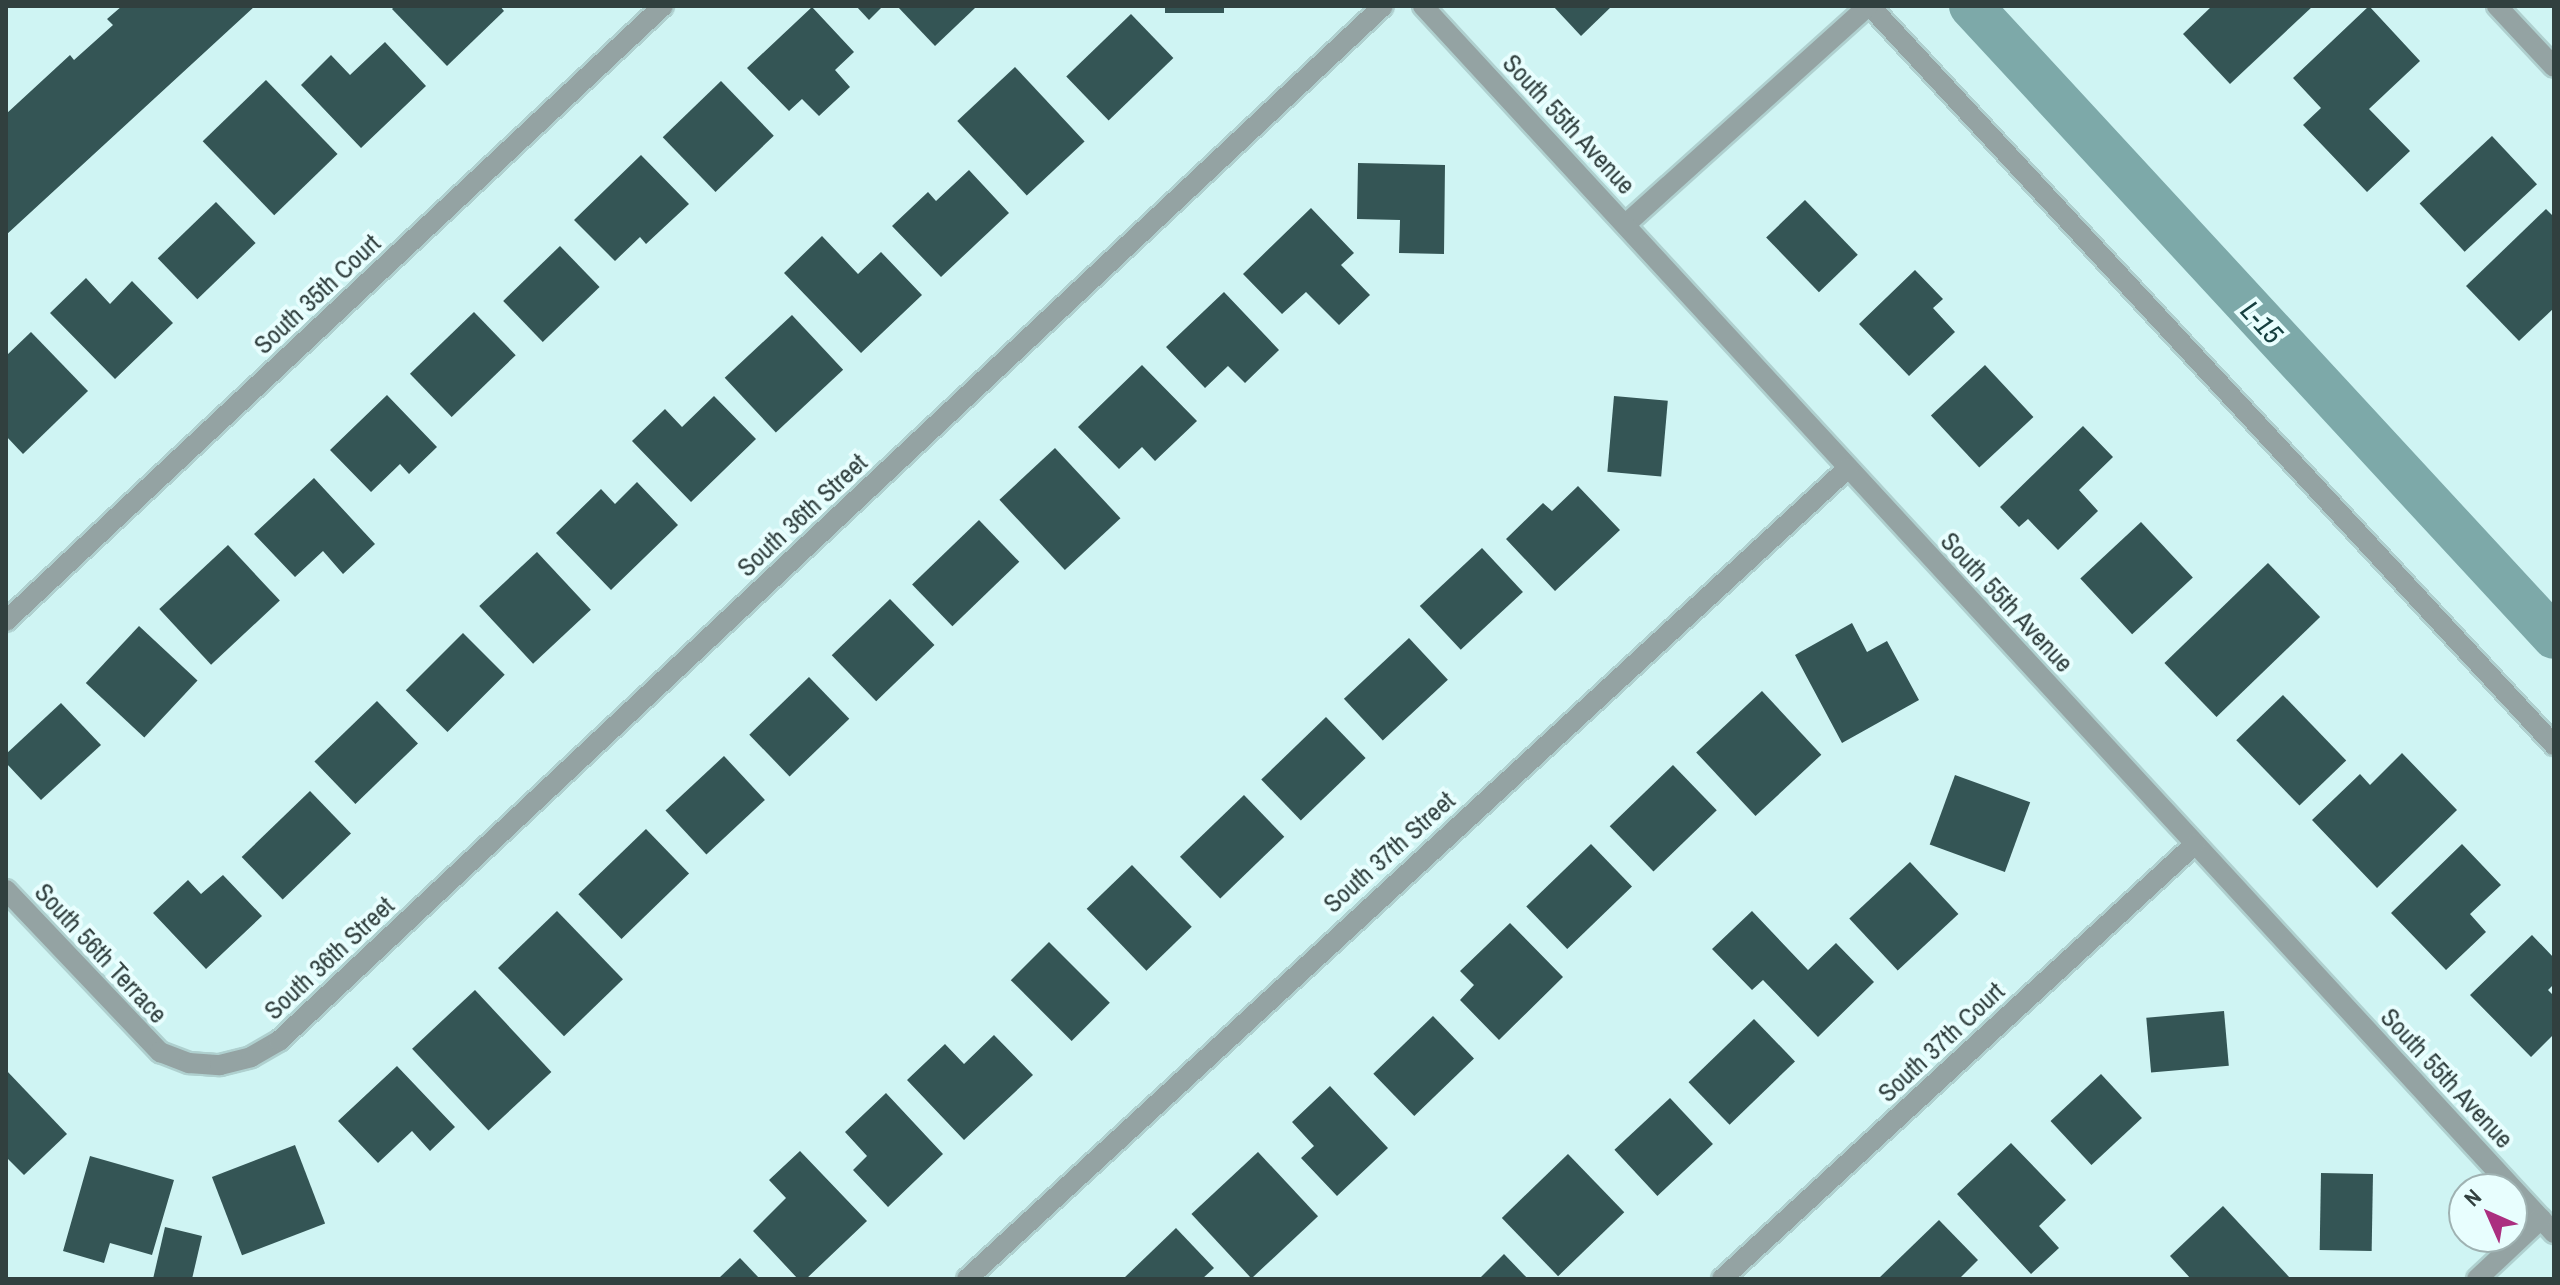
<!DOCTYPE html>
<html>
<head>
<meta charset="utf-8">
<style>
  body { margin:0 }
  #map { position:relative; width:2560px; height:1285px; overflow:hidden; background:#cff4f3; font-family:"Archivo Narrow",sans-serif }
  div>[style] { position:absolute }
  .canal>* { height:44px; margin:-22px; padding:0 22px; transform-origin:22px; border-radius:22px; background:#7da9a9 }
  .building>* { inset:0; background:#345555; transform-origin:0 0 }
  .roads { filter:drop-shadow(2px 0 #afd0cf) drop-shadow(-2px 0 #afd0cf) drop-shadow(0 2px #afd0cf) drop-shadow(0 -2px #afd0cf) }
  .service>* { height:20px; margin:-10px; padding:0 10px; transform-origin:10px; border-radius:10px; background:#94a3a3 }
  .minor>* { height:20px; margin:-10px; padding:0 10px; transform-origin:10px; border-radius:10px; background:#94a3a3 }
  span { translate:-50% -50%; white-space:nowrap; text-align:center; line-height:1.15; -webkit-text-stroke:8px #e8fefe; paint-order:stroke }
  .street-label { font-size:26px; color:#31403f }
  .water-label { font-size:28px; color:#164040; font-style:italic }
  .frame { position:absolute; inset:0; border:8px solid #31403f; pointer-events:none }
  .north { position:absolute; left:2448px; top:1173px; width:80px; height:80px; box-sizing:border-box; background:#e8fefe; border:2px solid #9fb2b2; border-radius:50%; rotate:315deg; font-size:22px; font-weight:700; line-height:32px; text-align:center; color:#31403f }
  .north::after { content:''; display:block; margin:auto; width:28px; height:36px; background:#ab2f80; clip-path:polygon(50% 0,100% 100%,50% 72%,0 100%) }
</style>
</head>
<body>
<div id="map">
  <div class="canal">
    <i style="left:1971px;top:6px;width:859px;rotate:47.26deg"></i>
  </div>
  <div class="building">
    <i style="clip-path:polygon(122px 6px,255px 6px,6px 235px,6px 114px,70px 55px,74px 60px,113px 25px,107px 19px)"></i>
    <i style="clip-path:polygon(395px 6px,500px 6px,504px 11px,447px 66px,392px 9px)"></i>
    <i style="clip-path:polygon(856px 6px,883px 6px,869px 20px)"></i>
    <i style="clip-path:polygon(897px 6px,972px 6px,975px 8px,935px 46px)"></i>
    <i style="left:1165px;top:6px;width:59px;height:7px"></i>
    <i style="clip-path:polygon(1553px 6px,1612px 6px,1581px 36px)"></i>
    <i style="clip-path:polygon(2212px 6px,2313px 6px,2230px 84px,2183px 34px)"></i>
    <i style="clip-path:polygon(2369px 6px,2420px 61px,2369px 109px,2410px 151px,2367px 192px,2303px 125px,2321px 108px,2293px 78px)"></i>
    <i style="clip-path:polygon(812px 7px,854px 52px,835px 70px,850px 87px,819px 116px,802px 99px,789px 111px,747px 68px)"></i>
    <i style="left:1131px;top:14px;width:61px;height:90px;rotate:46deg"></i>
    <i style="clip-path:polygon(385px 42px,426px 86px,361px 148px,301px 85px,331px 55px,350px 75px)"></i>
    <i style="left:1015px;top:67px;width:102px;height:79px;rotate:47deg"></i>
    <i style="left:266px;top:80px;width:103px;height:88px;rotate:46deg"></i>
    <i style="left:721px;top:81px;width:76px;height:81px;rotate:46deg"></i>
    <i style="left:2492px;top:136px;width:66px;height:99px;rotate:47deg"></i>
    <i style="clip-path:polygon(641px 155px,689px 204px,646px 244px,640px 237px,615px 261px,574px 220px)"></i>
    <i style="clip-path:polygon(1358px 163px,1445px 165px,1444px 254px,1399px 253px,1400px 220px,1357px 219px)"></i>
    <i style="clip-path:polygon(969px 170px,1009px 213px,941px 277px,892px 226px,928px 192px,936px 201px)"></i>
    <i style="left:1805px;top:200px;width:76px;height:54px;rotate:46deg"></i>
    <i style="left:216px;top:202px;width:57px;height:81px;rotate:46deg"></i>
    <i style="clip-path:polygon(1311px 208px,1354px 253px,1341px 265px,1370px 295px,1339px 325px,1306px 292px,1282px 314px,1243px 274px)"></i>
    <i style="clip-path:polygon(2546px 209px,2554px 217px,2554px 308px,2519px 341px,2466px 286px)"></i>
    <i style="clip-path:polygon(822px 236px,858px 274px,881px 252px,922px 295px,861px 353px,784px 273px)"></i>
    <i style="left:560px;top:246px;width:57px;height:79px;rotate:46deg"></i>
    <i style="clip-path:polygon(1915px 270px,1943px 299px,1933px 308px,1955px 332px,1909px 376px,1859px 324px)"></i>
    <i style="clip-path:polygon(86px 278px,110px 304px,132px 281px,173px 323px,115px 379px,50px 313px)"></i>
    <i style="clip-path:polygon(1224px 292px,1279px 350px,1245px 383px,1228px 366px,1205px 388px,1166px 347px)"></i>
    <i style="left:474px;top:312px;width:60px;height:89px;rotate:46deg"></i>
    <i style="left:792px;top:315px;width:75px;height:92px;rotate:47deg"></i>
    <i style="clip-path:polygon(31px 332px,88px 391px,23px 454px,6px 436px,6px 356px)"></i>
    <i style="clip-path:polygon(1142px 365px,1197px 421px,1155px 461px,1142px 447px,1119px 469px,1078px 427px)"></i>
    <i style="left:1985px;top:365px;width:71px;height:74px;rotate:47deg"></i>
    <i style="clip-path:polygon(387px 395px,437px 447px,409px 474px,400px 464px,371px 492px,330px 450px)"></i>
    <i style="clip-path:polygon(714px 396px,756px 439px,691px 502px,632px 441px,665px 409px,682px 427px)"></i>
    <i style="left:1614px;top:396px;width:54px;height:76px;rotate:5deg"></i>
    <i style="clip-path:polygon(2083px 426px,2113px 457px,2079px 490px,2098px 511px,2058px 550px,2028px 519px,2019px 527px,2000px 507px)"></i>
    <i style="left:1055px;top:448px;width:96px;height:76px;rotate:47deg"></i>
    <i style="clip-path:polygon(314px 478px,375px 544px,343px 574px,323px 551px,295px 577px,254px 534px)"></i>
    <i style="clip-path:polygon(637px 482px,678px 525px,611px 590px,556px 533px,601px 489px,615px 504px)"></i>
    <i style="clip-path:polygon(1578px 486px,1620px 530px,1555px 591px,1506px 539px,1543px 503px,1552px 511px)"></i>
    <i style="left:979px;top:520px;width:58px;height:93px;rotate:46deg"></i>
    <i style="left:2141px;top:522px;width:76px;height:83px;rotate:47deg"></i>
    <i style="left:228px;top:545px;width:76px;height:94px;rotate:47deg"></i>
    <i style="left:1482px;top:548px;width:60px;height:85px;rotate:47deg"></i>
    <i style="left:537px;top:552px;width:79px;height:79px;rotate:47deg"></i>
    <i style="left:2268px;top:563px;width:75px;height:144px;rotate:46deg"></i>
    <i style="left:890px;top:599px;width:64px;height:81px;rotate:46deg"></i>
    <i style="clip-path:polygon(1852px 623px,1867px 652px,1887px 641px,1919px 700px,1842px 743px,1795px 655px)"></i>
    <i style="left:139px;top:626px;width:80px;height:78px;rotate:43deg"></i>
    <i style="left:463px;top:633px;width:59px;height:81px;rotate:45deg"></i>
    <i style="left:1409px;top:638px;width:57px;height:89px;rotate:47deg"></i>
    <i style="left:809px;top:677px;width:58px;height:83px;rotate:46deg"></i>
    <i style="left:1762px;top:691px;width:87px;height:90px;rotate:47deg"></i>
    <i style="left:2283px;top:695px;width:91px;height:65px;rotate:46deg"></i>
    <i style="left:377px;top:701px;width:59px;height:87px;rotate:46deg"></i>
    <i style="clip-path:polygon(61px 703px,101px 745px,41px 800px,6px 763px,6px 754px)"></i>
    <i style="left:1326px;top:717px;width:57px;height:90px;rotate:46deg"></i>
    <i style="clip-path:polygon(2402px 753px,2457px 810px,2377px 888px,2312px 820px,2360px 774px,2370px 785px)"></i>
    <i style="left:724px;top:756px;width:60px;height:80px;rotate:47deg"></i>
    <i style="left:1673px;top:765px;width:63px;height:88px;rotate:46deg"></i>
    <i style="left:1955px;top:775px;width:80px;height:74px;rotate:20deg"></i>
    <i style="left:310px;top:791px;width:59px;height:95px;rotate:46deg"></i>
    <i style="left:1244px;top:795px;width:58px;height:89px;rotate:46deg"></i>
    <i style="left:646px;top:829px;width:62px;height:94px;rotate:46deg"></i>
    <i style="left:1591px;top:844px;width:59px;height:90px;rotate:46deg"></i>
    <i style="clip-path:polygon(2462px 844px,2501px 885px,2470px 914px,2486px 932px,2446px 970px,2391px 913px)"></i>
    <i style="left:1910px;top:862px;width:71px;height:83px;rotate:47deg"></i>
    <i style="left:1132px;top:865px;width:86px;height:63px;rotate:46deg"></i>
    <i style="clip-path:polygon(223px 875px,262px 916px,206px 969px,153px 913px,188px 880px,201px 894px)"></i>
    <i style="left:557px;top:911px;width:95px;height:82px;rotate:46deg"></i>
    <i style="clip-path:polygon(1752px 911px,1808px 970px,1836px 943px,1874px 982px,1818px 1037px,1763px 980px,1752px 990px,1712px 949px)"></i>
    <i style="clip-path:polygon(1510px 923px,1563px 977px,1499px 1040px,1460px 1000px,1474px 985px,1460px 971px)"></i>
    <i style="clip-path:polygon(2532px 935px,2554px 958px,2554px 984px,2548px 990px,2554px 996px,2554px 1034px,2531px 1057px,2470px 995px)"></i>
    <i style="left:1049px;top:942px;width:86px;height:54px;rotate:45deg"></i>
    <i style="left:475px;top:990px;width:112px;height:86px;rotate:47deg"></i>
    <i style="left:2224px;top:1011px;width:55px;height:78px;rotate:85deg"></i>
    <i style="left:1433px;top:1016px;width:59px;height:83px;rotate:46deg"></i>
    <i style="left:1754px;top:1019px;width:59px;height:91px;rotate:46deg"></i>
    <i style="clip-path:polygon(994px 1035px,1033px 1075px,964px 1140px,907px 1080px,945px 1044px,964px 1064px)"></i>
    <i style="clip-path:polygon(397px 1066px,455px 1127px,430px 1151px,412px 1131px,378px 1163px,338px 1121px)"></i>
    <i style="clip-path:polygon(6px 1070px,67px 1134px,24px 1175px,6px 1157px)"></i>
    <i style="left:2101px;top:1074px;width:60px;height:69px;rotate:47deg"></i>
    <i style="clip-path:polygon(1330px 1086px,1388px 1148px,1337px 1196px,1301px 1158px,1314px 1146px,1292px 1122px)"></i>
    <i style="clip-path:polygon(886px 1093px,943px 1154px,888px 1207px,853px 1170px,867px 1156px,845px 1132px)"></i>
    <i style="left:1670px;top:1098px;width:63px;height:76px;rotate:47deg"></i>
    <i style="clip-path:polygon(2011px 1143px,2066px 1200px,2039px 1226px,2059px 1248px,2031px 1274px,1957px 1194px)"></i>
    <i style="left:295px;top:1145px;width:84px;height:89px;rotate:69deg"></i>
    <i style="clip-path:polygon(800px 1151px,867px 1221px,806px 1279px,798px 1279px,753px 1231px,786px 1198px,769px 1180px)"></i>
    <i style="left:1258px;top:1152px;width:88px;height:91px;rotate:47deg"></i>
    <i style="left:1568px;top:1154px;width:81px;height:92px;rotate:46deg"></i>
    <i style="clip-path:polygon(90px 1156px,174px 1180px,152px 1255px,110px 1243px,104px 1263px,63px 1251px)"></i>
    <i style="left:2321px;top:1173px;width:52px;height:77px;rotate:1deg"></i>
    <i style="clip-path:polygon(2223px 1206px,2291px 1279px,2191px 1279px,2170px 1256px)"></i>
    <i style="clip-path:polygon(1939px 1220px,1978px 1260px,1959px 1279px,1878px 1279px)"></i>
    <i style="clip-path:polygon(165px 1227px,202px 1236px,192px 1279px,153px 1279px)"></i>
    <i style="clip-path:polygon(1176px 1228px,1214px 1268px,1202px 1279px,1123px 1279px)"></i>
    <i style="clip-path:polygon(1504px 1254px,1528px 1279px,1479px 1279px)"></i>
    <i style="clip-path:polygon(740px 1258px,760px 1279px,718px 1279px)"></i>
  </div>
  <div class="roads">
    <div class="service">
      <i style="left:1870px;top:6px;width:1007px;rotate:47.21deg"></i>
      <i style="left:1626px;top:224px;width:326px;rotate:-42deg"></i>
    </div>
    <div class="minor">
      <i style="left:1423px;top:6px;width:1669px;rotate:47.33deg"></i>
      <i style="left:2497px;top:6px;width:83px;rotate:46.9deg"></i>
      <i style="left:6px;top:621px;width:900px;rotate:-43.11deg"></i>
      <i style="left:6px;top:890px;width:224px;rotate:46.5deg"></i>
      <i style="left:160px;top:1052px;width:31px;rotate:21deg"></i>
      <i style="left:189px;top:1063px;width:31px;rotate:4deg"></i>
      <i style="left:220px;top:1065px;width:32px;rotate:-14deg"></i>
      <i style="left:251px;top:1057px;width:32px;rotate:-30deg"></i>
      <i style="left:279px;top:1041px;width:1513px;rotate:-43.15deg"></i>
      <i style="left:967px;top:1279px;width:1197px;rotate:-42.63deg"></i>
      <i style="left:1722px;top:1279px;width:643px;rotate:-42.6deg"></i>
      <i style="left:2477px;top:1279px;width:88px;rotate:-43.2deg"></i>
    </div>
  </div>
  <div class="street-label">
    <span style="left:1569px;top:124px;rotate:47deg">South 55th Avenue</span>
    <span style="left:317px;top:294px;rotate:-43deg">South 35th Court</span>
    <span style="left:802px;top:515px;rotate:-43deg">South 36th Street</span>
    <span style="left:2007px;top:602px;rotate:47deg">South 55th Avenue</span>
    <span style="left:1389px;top:852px;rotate:-42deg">South 37th Street</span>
    <span style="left:101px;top:953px;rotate:47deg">South 56th Terrace</span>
    <span style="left:329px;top:958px;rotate:-43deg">South 36th Street</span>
    <span style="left:1941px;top:1042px;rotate:-43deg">South 37th Court</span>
    <span style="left:2447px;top:1078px;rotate:47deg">South 55th Avenue</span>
  </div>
  <div class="water-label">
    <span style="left:2262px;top:322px;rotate:47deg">L-15</span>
  </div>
  <div class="frame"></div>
  <div class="north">N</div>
</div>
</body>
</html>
